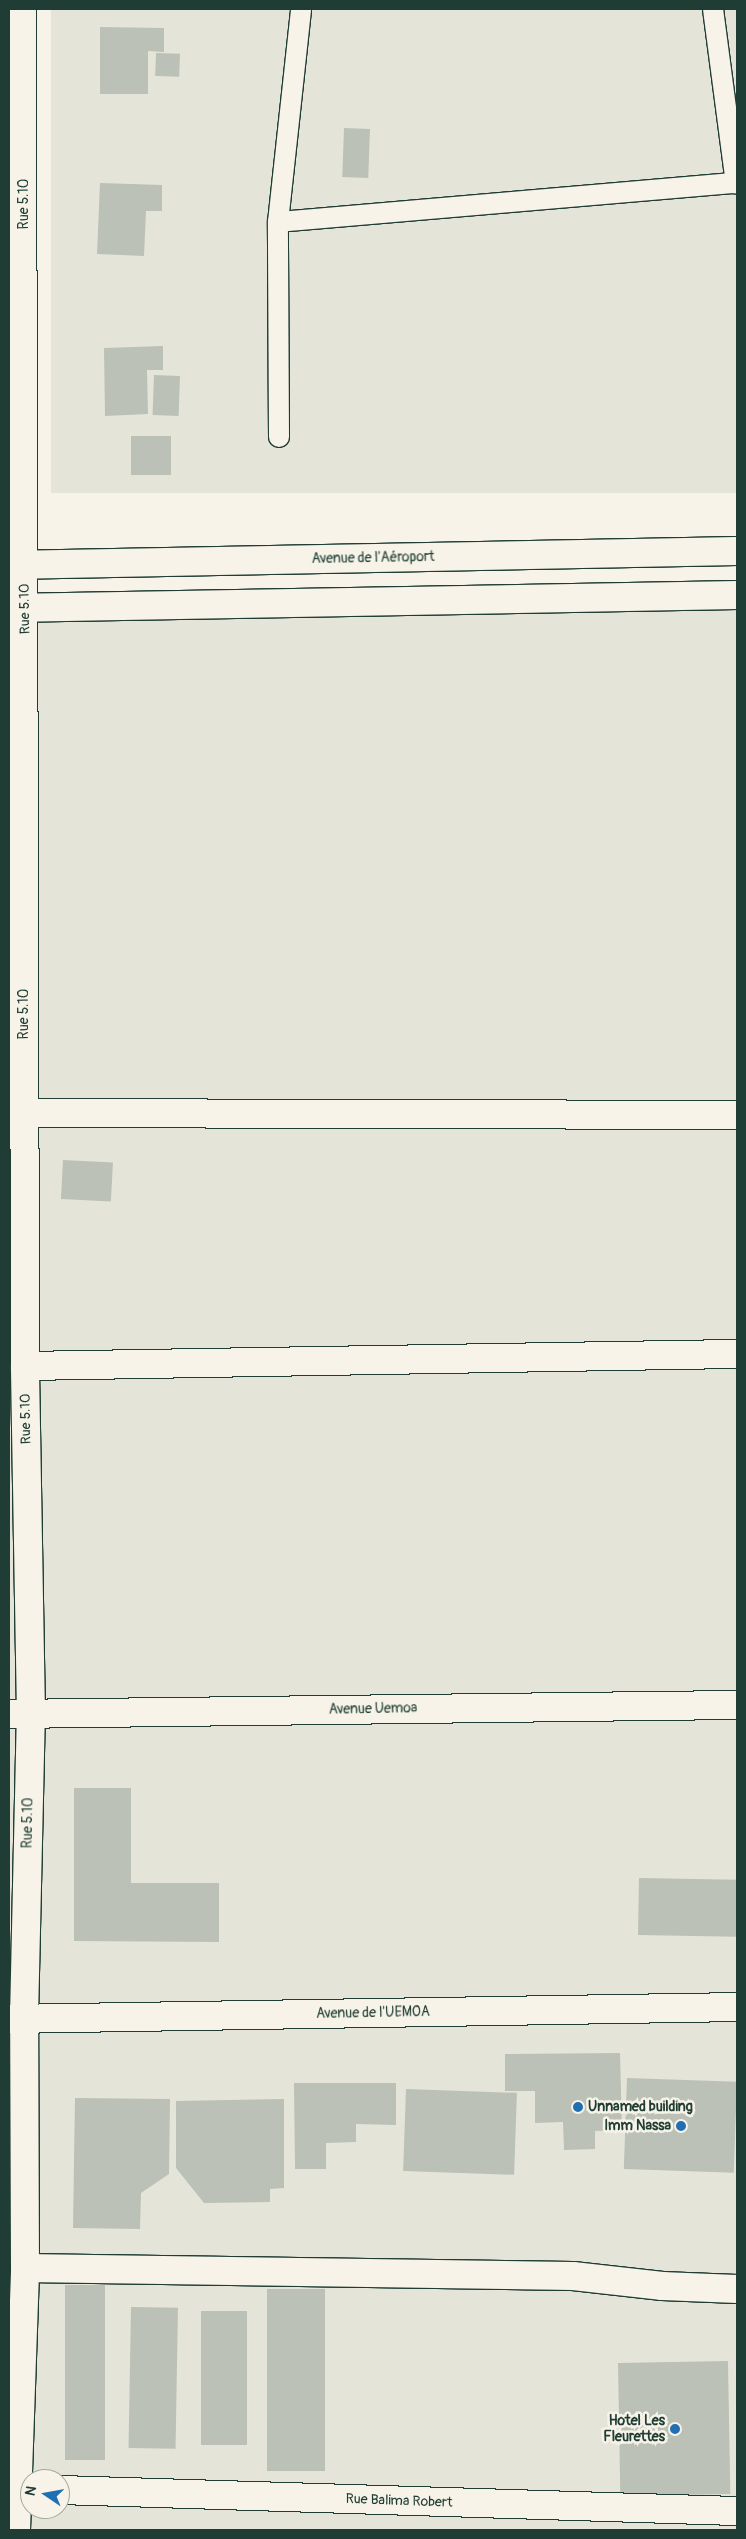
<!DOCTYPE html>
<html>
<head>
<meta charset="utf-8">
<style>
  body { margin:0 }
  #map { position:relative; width:746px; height:2539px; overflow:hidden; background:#f7f3e8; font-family:Pangolin,sans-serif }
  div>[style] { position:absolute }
  .built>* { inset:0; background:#e5e4d9; transform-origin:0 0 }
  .building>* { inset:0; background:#bbc1b6; transform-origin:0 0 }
  .roads { filter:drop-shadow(1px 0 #1f3d34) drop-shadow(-1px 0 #1f3d34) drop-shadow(0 1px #1f3d34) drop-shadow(0 -1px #1f3d34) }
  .service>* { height:20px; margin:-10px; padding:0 10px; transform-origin:10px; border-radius:10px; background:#f7f3e8 }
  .minor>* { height:28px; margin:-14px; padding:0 14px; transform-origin:14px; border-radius:14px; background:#f7f3e8 }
  .primary>* { height:28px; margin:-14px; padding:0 14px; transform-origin:14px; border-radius:14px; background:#f7f3e8 }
  .dots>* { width:14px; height:14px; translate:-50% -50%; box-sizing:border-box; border:2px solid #f7f3e8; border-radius:50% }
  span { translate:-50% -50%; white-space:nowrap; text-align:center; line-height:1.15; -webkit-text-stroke:5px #f7f3e8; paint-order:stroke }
  .street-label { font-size:14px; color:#1f3d34 }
  .poi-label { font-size:14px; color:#1f3d34; font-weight:700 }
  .left { translate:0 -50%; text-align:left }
  .right { translate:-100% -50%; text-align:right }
  .frame { position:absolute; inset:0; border:10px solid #1f3d34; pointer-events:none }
  .north { position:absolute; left:20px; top:2469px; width:50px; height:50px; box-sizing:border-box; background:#f7f3e8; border:1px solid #a1aaa0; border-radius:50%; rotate:282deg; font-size:14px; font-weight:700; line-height:20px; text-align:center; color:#1f3d34 }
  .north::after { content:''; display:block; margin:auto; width:18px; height:22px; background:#1f6fb2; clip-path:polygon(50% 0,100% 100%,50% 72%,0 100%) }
</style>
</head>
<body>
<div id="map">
  <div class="built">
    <i style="left:51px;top:9px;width:686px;height:484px"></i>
    <i style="clip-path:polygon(evenodd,737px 595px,737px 2530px,9px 2530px,9px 608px,737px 595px,30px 2479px,60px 2479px,60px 2509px,30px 2509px,30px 2479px)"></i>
  </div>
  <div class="building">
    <i style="clip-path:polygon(100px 27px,164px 28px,164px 52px,148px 51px,148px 94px,100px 94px)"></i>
    <i style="left:156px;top:53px;width:24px;height:23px;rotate:2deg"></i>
    <i style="left:344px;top:128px;width:26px;height:49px;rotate:2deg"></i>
    <i style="clip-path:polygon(100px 183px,162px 185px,162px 211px,146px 211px,144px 256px,97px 254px)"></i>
    <i style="clip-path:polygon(163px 346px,163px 370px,147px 370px,148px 414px,105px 416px,104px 348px)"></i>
    <i style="left:154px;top:375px;width:26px;height:40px;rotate:2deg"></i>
    <i style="left:171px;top:436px;width:39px;height:40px;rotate:90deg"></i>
    <i style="left:63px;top:1160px;width:50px;height:39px;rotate:3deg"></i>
    <i style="clip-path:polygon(74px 1788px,131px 1788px,131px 1883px,219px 1883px,219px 1942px,74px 1941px)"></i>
    <i style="left:639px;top:1878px;width:98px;height:57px;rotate:1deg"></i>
    <i style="clip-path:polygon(620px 2053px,622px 2130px,595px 2131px,595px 2149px,564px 2150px,563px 2122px,535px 2123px,535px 2091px,505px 2091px,505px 2054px)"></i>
    <i style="left:627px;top:2078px;width:110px;height:91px;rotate:2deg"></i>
    <i style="clip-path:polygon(294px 2083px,396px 2083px,396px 2125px,356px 2124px,356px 2142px,326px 2143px,326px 2169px,295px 2169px)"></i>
    <i style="left:406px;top:2089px;width:111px;height:82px;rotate:2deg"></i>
    <i style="clip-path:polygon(75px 2098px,170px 2099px,169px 2174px,141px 2193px,140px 2229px,73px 2228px)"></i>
    <i style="clip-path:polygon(284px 2099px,284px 2188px,270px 2189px,270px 2202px,204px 2203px,176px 2168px,176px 2101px)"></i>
    <i style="left:65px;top:2285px;width:40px;height:175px"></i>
    <i style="left:325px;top:2289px;width:182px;height:58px;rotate:90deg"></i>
    <i style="left:131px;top:2307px;width:47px;height:141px;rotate:1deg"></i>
    <i style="left:201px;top:2311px;width:46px;height:134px"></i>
    <i style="left:728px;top:2361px;width:133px;height:110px;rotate:89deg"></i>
  </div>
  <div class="roads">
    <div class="service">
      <i style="left:713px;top:9px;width:176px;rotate:82.5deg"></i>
      <i style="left:278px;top:222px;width:461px;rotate:-4.9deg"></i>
      <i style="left:279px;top:437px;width:215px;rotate:-90.3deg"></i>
      <i style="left:278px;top:222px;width:214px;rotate:-83.8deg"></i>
    </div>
    <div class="minor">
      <i style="left:24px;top:1113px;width:713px;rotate:0.16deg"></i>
      <i style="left:25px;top:1366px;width:712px;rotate:-0.97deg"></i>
      <i style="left:9px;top:1714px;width:728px;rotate:-0.71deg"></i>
      <i style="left:9px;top:2019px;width:728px;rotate:-0.94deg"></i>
      <i style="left:25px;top:2268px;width:548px;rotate:0.84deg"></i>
      <i style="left:573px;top:2276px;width:90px;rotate:6.4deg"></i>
      <i style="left:662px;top:2286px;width:75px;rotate:2.3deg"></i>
      <i style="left:60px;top:2490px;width:677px;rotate:1.78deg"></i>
      <i style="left:16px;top:2530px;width:262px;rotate:-88deg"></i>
      <i style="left:25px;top:2268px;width:250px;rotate:-90.2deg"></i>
      <i style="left:24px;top:2018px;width:304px;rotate:-88.7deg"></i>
      <i style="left:31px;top:1714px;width:348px;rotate:-91deg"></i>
      <i style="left:25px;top:1366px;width:1357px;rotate:-90.13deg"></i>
    </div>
    <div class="primary">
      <i style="left:9px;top:565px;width:728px;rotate:-1.1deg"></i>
      <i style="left:9px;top:608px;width:728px;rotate:-1.02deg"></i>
    </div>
  </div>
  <div class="dots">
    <i style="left:578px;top:2107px;background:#1f6fb2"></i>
    <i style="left:681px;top:2126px;background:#1f6fb2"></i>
    <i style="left:675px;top:2429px;background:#1f6fb2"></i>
  </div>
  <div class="street-label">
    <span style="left:24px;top:204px;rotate:-90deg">Rue 5.10</span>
    <span style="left:373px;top:558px;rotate:-1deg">Avenue de l'Aéroport</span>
    <span style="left:25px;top:609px;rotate:-91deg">Rue 5.10</span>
    <span style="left:24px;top:1014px;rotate:-90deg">Rue 5.10</span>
    <span style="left:26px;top:1419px;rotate:-91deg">Rue 5.10</span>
    <span style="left:373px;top:1709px;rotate:-1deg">Avenue Uemoa</span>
    <span style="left:28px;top:1823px;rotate:-89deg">Rue 5.10</span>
    <span style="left:373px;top:2013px;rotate:-1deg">Avenue de l'UEMOA</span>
    <span style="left:399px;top:2501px;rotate:2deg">Rue Balima Robert</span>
  </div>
  <div class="poi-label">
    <span class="left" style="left:588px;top:2107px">Unnamed building</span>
    <span class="right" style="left:671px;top:2126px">Imm Nassa</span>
    <span class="right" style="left:665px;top:2429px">Hotel Les<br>Fleurettes</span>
  </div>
  <div class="frame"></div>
  <div class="north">N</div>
</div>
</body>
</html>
